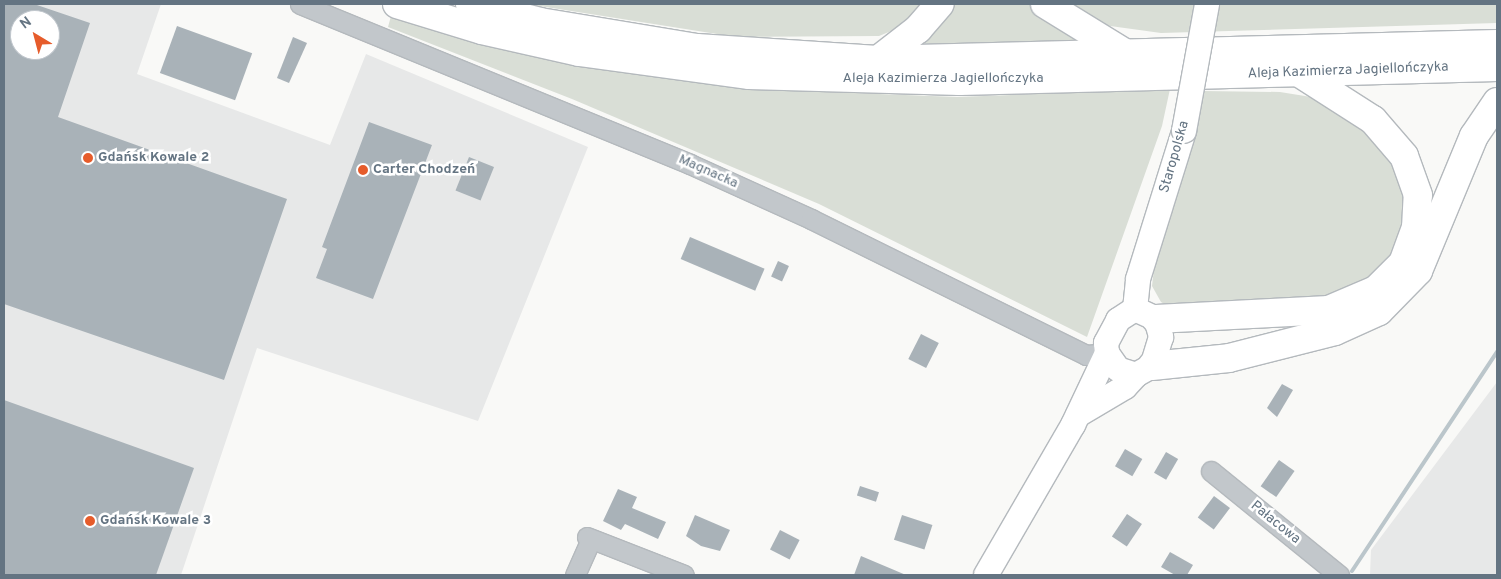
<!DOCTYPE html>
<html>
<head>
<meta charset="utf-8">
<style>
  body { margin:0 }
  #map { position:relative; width:1501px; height:579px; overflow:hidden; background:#f9f9f7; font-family:Overpass,sans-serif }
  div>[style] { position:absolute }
  .built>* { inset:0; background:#e7e8e8 }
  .green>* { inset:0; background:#d9ded6 }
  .stream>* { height:4px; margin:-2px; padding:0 2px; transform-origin:2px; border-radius:2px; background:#bbc6cb }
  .building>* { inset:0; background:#a9b2b8; transform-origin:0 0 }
  .roads { filter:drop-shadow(1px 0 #b4b9bd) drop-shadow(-1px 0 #b4b9bd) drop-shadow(0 1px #b4b9bd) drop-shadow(0 -1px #b4b9bd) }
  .minor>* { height:19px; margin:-9.5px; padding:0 9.5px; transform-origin:9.5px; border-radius:9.5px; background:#c2c7cb }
  .major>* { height:24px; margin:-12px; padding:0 12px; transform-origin:12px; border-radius:12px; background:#fff }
  .highway>* { height:28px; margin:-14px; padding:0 14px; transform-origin:14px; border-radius:14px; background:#fff }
  .bridges { filter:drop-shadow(1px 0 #b4b9bd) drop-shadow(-1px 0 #b4b9bd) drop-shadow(0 1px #b4b9bd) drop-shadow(0 -1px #b4b9bd) }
  .major-bridge>* { height:24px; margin:-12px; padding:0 12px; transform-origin:12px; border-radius:12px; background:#fff }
  .dots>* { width:14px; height:14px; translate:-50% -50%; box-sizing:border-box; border:2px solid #fff; border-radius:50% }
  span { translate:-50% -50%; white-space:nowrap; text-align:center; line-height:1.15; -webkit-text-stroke:5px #fff; paint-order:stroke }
  .street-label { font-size:14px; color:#647482 }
  .poi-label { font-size:14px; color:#647482; font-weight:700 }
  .left { translate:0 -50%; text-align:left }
  .frame { position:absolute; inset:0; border:5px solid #647482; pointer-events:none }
  .north { position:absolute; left:10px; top:10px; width:50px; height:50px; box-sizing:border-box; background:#fff; border:1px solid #c1c7cd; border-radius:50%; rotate:323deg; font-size:14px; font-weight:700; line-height:20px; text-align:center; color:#647482 }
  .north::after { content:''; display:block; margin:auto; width:18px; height:22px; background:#e65c2b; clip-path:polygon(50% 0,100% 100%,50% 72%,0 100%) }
</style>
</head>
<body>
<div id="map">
  <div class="built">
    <i style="clip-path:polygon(evenodd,4px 4px,161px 4px,137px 74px,330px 145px,366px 54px,588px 147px,478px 421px,257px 348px,181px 575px,4px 575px,4px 4px,20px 20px,50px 20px,50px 50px,20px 50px,20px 20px)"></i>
    <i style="clip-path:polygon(1497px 382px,1497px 575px,1370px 575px,1371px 550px)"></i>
  </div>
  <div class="green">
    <i style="clip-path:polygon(527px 4px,922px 4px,922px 9px,896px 29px,879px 36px,736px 37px)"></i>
    <i style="clip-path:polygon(947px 4px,1030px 4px,1060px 28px,1089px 42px,903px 44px)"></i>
    <i style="clip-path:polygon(1063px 4px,1497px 4px,1497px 23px,1161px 33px,1103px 25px)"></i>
    <i style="clip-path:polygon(391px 16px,478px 43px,576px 66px,748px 89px,957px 97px,1170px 89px,1162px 126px,1087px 337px,819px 204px,572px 99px,388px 27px)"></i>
    <i style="clip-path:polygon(1204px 91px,1280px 92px,1311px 97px,1354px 114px,1408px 183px,1403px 248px,1353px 295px,1166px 305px,1161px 302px,1152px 286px,1154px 269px)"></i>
  </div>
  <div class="stream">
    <i style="left:1352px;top:571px;width:263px;rotate:-56.5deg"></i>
  </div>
  <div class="building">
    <i style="clip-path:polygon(evenodd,4px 4px,34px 4px,90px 23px,58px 117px,287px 199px,224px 380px,4px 304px,4px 4px,20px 20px,50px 20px,50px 50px,20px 50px,20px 20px)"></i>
    <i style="left:177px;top:26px;width:80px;height:50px;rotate:20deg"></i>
    <i style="clip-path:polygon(293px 37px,307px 43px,289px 83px,277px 78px)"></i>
    <i style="clip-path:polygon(369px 122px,432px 145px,373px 299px,316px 278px,327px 249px,322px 247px)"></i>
    <i style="left:469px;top:157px;width:27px;height:36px;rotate:22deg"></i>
    <i style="left:690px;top:237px;width:81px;height:24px;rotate:23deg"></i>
    <i style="left:778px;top:261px;width:12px;height:17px;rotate:24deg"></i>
    <i style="left:921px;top:334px;width:20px;height:28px;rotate:27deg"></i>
    <i style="clip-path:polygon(1282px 384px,1293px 390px,1277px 417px,1267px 408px)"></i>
    <i style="clip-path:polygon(4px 400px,194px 468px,156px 575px,4px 575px)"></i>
    <i style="left:1125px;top:449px;width:20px;height:20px;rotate:30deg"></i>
    <i style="left:1166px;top:452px;width:14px;height:24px;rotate:30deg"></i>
    <i style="left:1279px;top:460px;width:19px;height:32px;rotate:35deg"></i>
    <i style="left:860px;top:486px;width:20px;height:10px;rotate:18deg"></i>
    <i style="clip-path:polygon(618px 489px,637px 497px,632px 508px,666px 522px,658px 539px,625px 524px,621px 530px,603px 521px)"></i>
    <i style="left:1214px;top:496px;width:20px;height:27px;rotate:37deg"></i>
    <i style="left:1127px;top:514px;width:18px;height:27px;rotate:34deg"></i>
    <i style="clip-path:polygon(695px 515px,730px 530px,720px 551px,701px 546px,686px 536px)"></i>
    <i style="left:902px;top:515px;width:32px;height:26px;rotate:18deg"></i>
    <i style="left:780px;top:530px;width:22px;height:22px;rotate:27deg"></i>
    <i style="clip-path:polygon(1170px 552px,1193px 565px,1187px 575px,1175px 575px,1161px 567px)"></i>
    <i style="clip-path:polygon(861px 556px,906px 575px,854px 575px)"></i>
  </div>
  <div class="roads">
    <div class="minor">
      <i style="left:300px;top:4px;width:422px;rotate:22.3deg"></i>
      <i style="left:690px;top:164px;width:133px;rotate:24.4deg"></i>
      <i style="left:811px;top:219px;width:307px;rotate:26.3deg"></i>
      <i style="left:1086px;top:355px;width:21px;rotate:-5deg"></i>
      <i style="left:1211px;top:471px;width:165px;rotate:39.1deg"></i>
      <i style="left:587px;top:537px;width:104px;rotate:21.4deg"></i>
      <i style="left:575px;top:575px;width:39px;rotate:-66deg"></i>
    </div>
    <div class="major">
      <i style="left:1135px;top:309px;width:23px;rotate:25deg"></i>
      <i style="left:1156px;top:319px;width:19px;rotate:74deg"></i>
      <i style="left:1161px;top:337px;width:30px;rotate:107deg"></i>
      <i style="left:1152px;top:366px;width:18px;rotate:151deg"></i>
      <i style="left:1136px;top:375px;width:19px;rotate:-162deg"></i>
      <i style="left:1118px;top:369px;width:19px;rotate:-125deg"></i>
      <i style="left:1107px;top:353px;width:10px;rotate:-96deg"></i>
      <i style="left:1106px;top:343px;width:26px;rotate:-62deg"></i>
      <i style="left:1118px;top:320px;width:20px;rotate:-33deg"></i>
      <i style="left:1135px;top:309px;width:30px;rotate:-84deg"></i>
      <i style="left:1138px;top:279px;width:155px;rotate:-72.7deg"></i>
      <i style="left:1078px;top:415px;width:55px;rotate:-30.8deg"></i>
      <i style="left:1125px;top:387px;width:16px;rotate:-47deg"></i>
      <i style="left:986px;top:575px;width:173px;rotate:-59.9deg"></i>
      <i style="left:1073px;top:425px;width:80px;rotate:-64.7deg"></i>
    </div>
    <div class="highway">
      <i style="left:397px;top:4px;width:89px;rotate:17deg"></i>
      <i style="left:482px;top:30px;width:99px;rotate:12.8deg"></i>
      <i style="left:579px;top:52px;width:172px;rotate:7.7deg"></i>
      <i style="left:749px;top:75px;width:211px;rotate:1.6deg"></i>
      <i style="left:960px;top:81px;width:537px;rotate:-1.49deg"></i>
      <i style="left:470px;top:4px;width:72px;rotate:14.4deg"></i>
      <i style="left:540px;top:22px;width:159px;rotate:9.4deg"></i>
      <i style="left:697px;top:48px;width:181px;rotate:3.8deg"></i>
      <i style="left:878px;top:60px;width:619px;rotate:-1.48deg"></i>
      <i style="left:1045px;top:4px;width:97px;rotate:31.6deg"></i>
      <i style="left:878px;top:60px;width:51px;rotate:-37.8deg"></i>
      <i style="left:918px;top:29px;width:33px;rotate:-49deg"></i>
      <i style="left:1156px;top:319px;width:173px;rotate:-3deg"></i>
      <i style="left:1329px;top:310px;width:51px;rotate:-23.1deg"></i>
      <i style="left:1376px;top:290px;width:38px;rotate:-45deg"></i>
      <i style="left:1403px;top:263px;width:37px;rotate:-70deg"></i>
      <i style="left:1416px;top:228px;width:33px;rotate:-87deg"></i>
      <i style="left:1418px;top:195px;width:41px;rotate:-109.7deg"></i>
      <i style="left:1404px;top:156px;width:48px;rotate:-130.7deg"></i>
      <i style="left:1373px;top:120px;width:89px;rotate:-147.4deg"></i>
      <i style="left:1152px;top:366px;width:77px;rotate:-5.9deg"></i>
      <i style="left:1229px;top:358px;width:109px;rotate:-14.3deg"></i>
      <i style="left:1335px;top:331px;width:48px;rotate:-24.4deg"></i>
      <i style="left:1379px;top:311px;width:56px;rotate:-45.7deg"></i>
      <i style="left:1418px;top:271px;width:146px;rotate:-67.5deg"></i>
      <i style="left:1474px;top:136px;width:41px;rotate:-55.9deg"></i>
    </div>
  </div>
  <div class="bridges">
    <div class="major-bridge">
      <i style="left:1184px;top:131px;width:129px;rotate:-79.7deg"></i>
    </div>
  </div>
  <div class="dots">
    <i style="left:88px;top:158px;background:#e65c2b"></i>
    <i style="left:363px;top:170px;background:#e65c2b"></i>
    <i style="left:90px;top:521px;background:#e65c2b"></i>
  </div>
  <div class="street-label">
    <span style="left:1348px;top:71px;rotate:-2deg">Aleja Kazimierza Jagiellończyka</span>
    <span style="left:943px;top:79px">Aleja Kazimierza Jagiellończyka</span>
    <span style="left:1175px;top:157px;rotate:-74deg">Staropolska</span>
    <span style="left:708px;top:172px;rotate:24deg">Magnacka</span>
    <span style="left:1275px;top:523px;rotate:39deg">Pałacowa</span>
  </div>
  <div class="poi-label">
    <span class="left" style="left:98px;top:158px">Gdańsk Kowale 2</span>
    <span class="left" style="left:373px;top:170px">Carter Chodzeń</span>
    <span class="left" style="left:100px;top:521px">Gdańsk Kowale 3</span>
  </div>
  <div class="frame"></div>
  <div class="north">N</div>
</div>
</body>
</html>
